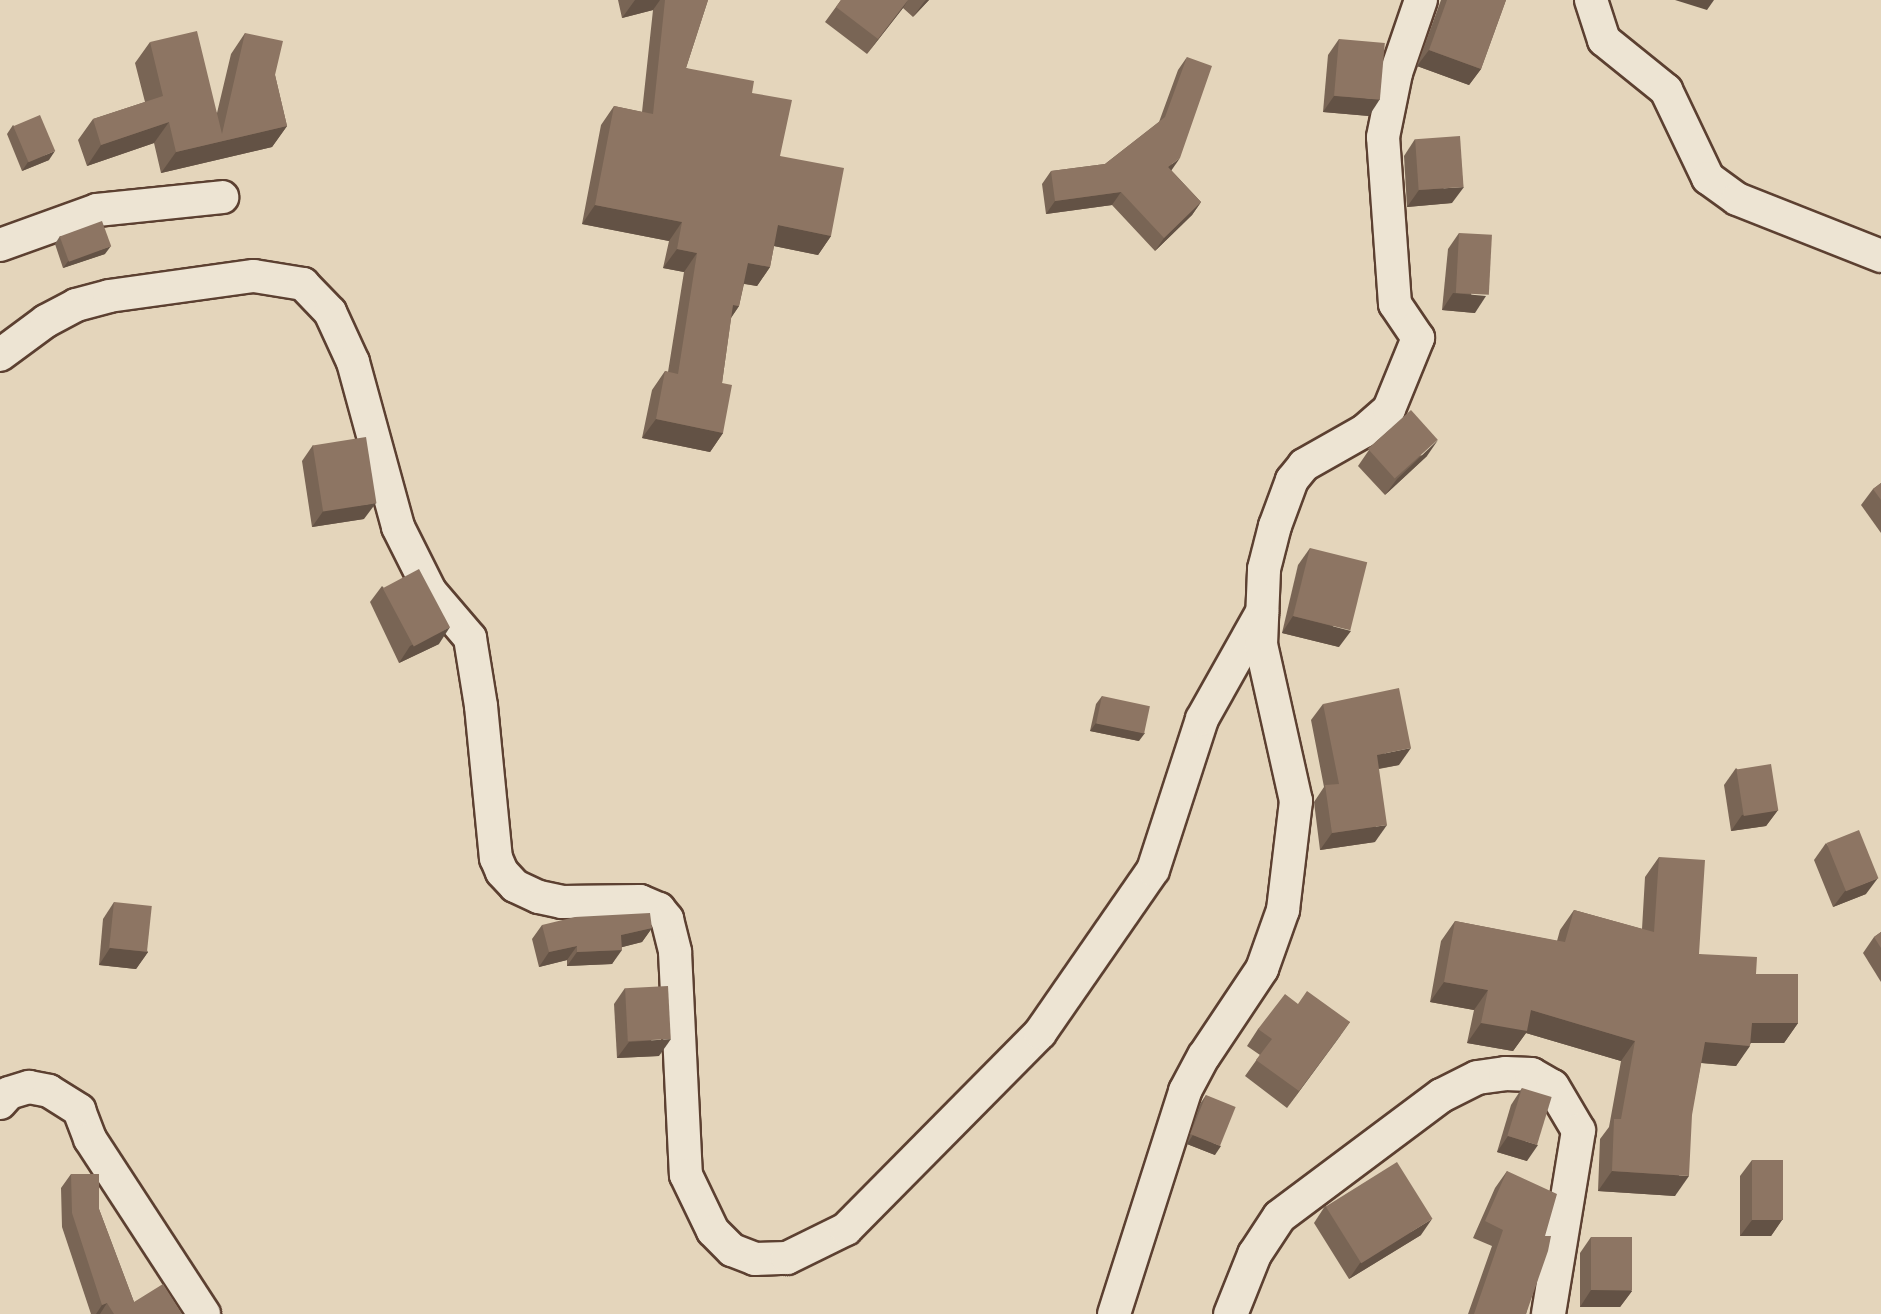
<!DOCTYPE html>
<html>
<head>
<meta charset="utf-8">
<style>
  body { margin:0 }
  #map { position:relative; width:1881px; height:1314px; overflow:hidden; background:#e4d5bb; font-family:Cardo,serif }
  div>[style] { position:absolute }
  .roads { filter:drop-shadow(2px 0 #5c4031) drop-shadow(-2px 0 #5c4031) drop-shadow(0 2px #5c4031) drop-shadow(0 -2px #5c4031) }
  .street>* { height:32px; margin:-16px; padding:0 16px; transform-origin:16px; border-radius:16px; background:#ede4d3 }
  .secondary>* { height:33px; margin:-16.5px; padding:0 16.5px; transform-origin:16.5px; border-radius:16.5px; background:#ede4d3 }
  .wall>* { inset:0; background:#796555 }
  .shaded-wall>* { inset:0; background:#635245 }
  .building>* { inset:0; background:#8d7563; transform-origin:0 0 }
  span { translate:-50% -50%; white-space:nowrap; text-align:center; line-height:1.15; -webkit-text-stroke:6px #ede4d3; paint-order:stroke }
</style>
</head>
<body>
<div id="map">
  <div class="roads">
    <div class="street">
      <i style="left:1591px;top:0;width:42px;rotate:72deg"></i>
      <i style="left:1604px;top:40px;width:80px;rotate:38.9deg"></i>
      <i style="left:1666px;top:90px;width:98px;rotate:64.5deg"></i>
      <i style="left:1708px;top:178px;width:36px;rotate:36deg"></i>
      <i style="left:1737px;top:199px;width:155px;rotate:21.6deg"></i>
      <i style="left:0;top:245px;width:103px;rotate:-19.8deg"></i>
      <i style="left:97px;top:210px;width:126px;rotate:-5.9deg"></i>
      <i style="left:0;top:355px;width:57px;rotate:-36.5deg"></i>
      <i style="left:46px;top:321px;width:34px;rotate:-28deg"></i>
      <i style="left:76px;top:305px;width:34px;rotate:-15deg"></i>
      <i style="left:109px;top:296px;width:146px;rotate:-7.9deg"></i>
      <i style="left:254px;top:276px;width:50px;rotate:9.3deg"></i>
      <i style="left:303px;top:284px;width:39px;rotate:46deg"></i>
      <i style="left:330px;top:312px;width:55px;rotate:65.3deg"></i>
      <i style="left:353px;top:362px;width:171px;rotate:74.7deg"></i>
      <i style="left:398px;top:527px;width:72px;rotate:63.4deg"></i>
      <i style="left:430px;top:591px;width:62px;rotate:49.6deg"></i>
      <i style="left:470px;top:638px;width:69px;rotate:80.8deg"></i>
      <i style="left:481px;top:706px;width:153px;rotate:84.4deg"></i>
      <i style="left:496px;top:858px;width:15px;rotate:67deg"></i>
      <i style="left:502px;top:872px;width:19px;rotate:47deg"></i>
      <i style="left:515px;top:886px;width:26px;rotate:25deg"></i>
      <i style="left:539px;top:897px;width:24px;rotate:12deg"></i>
      <i style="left:562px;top:902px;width:78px;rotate:-0.7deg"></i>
      <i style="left:640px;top:901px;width:21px;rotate:23deg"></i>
      <i style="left:659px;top:909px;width:13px;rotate:51deg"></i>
      <i style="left:667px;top:919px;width:34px;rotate:76deg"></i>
      <i style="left:675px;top:952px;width:223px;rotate:87.2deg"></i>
      <i style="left:686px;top:1175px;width:62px;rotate:64.3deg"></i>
      <i style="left:713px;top:1231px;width:27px;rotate:45deg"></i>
      <i style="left:732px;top:1250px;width:25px;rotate:21deg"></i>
      <i style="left:755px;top:1259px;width:32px;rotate:-2deg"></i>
      <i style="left:787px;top:1258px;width:66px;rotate:-26.2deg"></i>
      <i style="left:846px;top:1229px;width:276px;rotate:-45.3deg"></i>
      <i style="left:1040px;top:1033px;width:198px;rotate:-55.3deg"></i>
      <i style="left:1153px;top:870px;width:159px;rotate:-72deg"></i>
      <i style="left:1202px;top:719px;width:123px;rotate:-60.7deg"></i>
      <i style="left:0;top:1103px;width:13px;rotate:-48deg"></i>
      <i style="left:9px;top:1093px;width:21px;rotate:-17deg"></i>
      <i style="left:29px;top:1087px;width:20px;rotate:11deg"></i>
      <i style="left:49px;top:1091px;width:36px;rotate:32deg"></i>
      <i style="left:79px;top:1110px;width:31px;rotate:69deg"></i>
      <i style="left:90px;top:1139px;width:209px;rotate:56.9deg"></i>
      <i style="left:1114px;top:1314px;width:234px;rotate:-72.3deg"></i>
      <i style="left:1185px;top:1091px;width:40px;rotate:-62deg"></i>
      <i style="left:1204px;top:1056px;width:105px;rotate:-56.3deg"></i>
      <i style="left:1262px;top:969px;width:63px;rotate:-70.4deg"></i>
      <i style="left:1283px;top:910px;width:110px;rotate:-83.2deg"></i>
      <i style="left:1296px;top:801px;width:160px;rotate:-102.6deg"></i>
      <i style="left:1261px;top:645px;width:76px;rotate:-87.7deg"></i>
      <i style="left:1264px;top:569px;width:44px;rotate:-75.7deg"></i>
      <i style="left:1275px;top:526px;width:49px;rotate:-69.7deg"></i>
      <i style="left:1292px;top:480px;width:19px;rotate:-51deg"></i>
      <i style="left:1304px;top:465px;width:69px;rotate:-29.5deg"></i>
      <i style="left:1364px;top:431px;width:33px;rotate:-41deg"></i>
      <i style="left:1389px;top:409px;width:77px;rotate:-67.8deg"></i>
      <i style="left:1418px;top:338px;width:41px;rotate:-124.1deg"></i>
      <i style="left:1395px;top:304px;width:167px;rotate:-94.1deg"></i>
      <i style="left:1383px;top:137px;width:65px;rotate:-78.5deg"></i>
      <i style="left:1396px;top:73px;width:77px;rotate:-71.1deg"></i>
    </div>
    <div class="secondary">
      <i style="left:1230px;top:1314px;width:65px;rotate:-68.2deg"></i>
      <i style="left:1254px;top:1254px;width:45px;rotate:-56.7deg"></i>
      <i style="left:1279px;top:1216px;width:202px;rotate:-36.8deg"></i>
      <i style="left:1441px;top:1095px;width:40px;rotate:-26.6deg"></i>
      <i style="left:1477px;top:1077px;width:28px;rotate:-8deg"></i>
      <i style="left:1505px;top:1073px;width:26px;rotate:2deg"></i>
      <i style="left:1531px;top:1074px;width:24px;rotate:30deg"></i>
      <i style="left:1552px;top:1086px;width:51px;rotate:59.4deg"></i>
      <i style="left:1578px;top:1130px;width:186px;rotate:99.3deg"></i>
    </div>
  </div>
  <div class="wall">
    <i style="clip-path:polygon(618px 0,708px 0,686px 68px,752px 93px,780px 156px,831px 236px,818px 255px,774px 246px,770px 267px,757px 286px,744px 284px,739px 306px,731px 318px,722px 383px,723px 433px,710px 452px,642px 438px,652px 390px,665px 371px,668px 372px,684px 272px,663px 268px,669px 241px,582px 224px,601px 125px,614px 106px,642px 112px,653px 10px,622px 18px)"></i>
    <i style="clip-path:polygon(841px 0,929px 0,913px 17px,903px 8px,867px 54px,825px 22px)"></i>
    <i style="clip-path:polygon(1441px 0,1506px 0,1481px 69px,1469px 85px,1417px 66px)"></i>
    <i style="clip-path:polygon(245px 33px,275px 75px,287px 126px,272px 147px,161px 173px,154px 143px,87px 166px,78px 140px,93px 119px,145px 102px,135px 63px,150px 42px,217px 113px,231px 54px)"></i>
    <i style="clip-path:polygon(1339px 39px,1369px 116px,1323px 112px,1328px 55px)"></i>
    <i style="clip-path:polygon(1187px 57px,1171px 170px,1201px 202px,1192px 215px,1155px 251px,1112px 205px,1046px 214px,1042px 184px,1051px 171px,1105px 164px,1159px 122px,1178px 70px)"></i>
    <i style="clip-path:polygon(13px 125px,49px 160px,22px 171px,7px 134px)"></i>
    <i style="clip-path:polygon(1415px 139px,1452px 203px,1407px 207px,1404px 156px)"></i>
    <i style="clip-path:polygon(1459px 233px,1475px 313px,1442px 310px,1448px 249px)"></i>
    <i style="clip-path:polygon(60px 236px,105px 254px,63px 268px,55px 244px)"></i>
    <i style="clip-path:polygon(313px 445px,364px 519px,312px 527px,302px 461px)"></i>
    <i style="clip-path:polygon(1369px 450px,1427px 456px,1385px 495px,1358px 466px)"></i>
    <i style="clip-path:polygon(1881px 483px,1881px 533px,1861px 505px,1873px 489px)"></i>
    <i style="clip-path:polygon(1310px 548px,1339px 647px,1282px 633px,1298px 565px)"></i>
    <i style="clip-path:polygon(382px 586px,439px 644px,399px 663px,370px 602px)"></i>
    <i style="clip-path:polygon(1102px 696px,1139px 741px,1090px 731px,1096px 704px)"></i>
    <i style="clip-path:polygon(1323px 704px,1399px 765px,1379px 769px,1375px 842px,1320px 850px,1314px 802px,1324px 787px,1311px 720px)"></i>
    <i style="clip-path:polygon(1736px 768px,1778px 810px,1766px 826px,1731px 831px,1724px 785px)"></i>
    <i style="clip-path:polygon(1826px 843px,1866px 894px,1833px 907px,1814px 860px)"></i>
    <i style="clip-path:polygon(1659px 857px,1699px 954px,1756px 974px,1798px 1023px,1784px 1043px,1751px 1043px,1736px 1066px,1701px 1063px,1675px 1196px,1598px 1191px,1600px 1139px,1609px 1127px,1621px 1061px,1526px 1033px,1513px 1051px,1467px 1043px,1474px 1010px,1430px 1002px,1441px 941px,1455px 921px,1557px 941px,1560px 930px,1574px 910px,1642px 929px,1645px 877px)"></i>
    <i style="clip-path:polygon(114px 902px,148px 952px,136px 969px,99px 965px,103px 919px)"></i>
    <i style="clip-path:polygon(542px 925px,652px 928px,642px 942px,622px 947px,612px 964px,567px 966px,567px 960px,539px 967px,532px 939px)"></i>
    <i style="clip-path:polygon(1881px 932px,1881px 982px,1863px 953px,1874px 937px)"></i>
    <i style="clip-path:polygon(625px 988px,659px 1056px,617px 1058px,614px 1004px)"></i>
    <i style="clip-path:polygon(1298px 1004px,1350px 1022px,1287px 1108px,1245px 1076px,1260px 1055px,1247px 1046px,1258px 1029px)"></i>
    <i style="clip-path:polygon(1522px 1088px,1527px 1161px,1497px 1152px,1511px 1105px)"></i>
    <i style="clip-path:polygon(1206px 1095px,1215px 1155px,1187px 1144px,1200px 1104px)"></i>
    <i style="clip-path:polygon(1752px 1160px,1782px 1220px,1771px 1236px,1740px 1236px,1740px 1176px)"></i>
    <i style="clip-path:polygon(1507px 1171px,1545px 1236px,1526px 1314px,1468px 1314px,1492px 1246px,1473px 1238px,1495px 1188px)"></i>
    <i style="clip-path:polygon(71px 1174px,99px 1209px,134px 1302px,182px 1314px,91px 1314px,62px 1227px,61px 1188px)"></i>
    <i style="clip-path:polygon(1325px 1206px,1421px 1235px,1349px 1279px,1314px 1223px)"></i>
    <i style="clip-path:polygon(1591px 1237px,1632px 1291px,1620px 1307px,1580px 1307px,1580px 1253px)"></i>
  </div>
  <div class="shaded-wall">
    <i style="clip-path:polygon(635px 0,660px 0,653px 10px,622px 18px)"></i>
    <i style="clip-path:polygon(908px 0,903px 8px,867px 54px,878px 39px)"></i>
    <i style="clip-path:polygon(926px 0,929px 0,913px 17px,924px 2px)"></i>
    <i style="clip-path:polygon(1675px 0,1714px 0,1707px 10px)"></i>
    <i style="clip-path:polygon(1429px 50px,1481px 69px,1469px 85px,1417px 66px)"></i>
    <i style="clip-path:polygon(1334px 96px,1380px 99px,1369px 116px,1323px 112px)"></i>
    <i style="clip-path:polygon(169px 122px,154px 143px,87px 166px,101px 145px)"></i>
    <i style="clip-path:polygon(287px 126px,272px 147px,161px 173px,176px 152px)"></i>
    <i style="clip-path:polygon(55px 151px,49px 160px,22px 171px,28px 162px)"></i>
    <i style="clip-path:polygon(1180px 158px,1171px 171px,1168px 167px)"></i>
    <i style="clip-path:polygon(1464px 187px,1452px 203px,1407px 207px,1419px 190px)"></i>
    <i style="clip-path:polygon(1121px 192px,1112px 205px,1046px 214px,1055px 201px)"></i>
    <i style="clip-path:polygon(1201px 202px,1192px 215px,1155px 251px,1164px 238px)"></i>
    <i style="clip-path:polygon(595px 205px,682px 222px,669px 241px,582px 224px)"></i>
    <i style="clip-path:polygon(778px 225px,831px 236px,818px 255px,764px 244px)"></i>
    <i style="clip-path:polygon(111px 246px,105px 254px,63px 268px,69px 260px)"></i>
    <i style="clip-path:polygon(677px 249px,697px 253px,684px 272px,663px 268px)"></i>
    <i style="clip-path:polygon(748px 263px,770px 267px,757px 286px,735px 282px)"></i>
    <i style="clip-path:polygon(1453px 293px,1486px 296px,1475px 313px,1442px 310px)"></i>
    <i style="clip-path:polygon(733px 305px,739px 306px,726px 325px)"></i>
    <i style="clip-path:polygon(656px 419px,723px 433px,710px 452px,642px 438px)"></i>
    <i style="clip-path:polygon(1438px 440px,1427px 456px,1385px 495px,1397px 479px)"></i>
    <i style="clip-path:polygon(376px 503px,364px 519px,312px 527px,324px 510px)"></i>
    <i style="clip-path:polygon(1293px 616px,1351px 631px,1339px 647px,1282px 633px)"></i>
    <i style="clip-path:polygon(450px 627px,439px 644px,399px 663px,410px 646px)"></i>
    <i style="clip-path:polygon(1096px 723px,1145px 733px,1139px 741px,1090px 731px)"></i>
    <i style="clip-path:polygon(1411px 748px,1399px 765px,1365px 771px,1377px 755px)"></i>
    <i style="clip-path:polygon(1778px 810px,1766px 826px,1731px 831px,1742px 815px)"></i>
    <i style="clip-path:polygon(1387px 825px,1375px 842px,1320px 850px,1332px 833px)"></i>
    <i style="clip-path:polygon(1878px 878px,1866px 894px,1833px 907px,1845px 891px)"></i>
    <i style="clip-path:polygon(652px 928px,642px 942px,611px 950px,621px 935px)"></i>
    <i style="clip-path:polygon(577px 946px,567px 960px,539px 967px,549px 952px)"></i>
    <i style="clip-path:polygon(110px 948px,148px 952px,136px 969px,99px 965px)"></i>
    <i style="clip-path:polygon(622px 950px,612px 964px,567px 966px,577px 952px)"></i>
    <i style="clip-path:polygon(1444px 982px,1488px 990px,1474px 1010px,1430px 1002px)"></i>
    <i style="clip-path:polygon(1531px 1010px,1635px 1041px,1621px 1061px,1526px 1033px,1513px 1051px,1467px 1043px,1481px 1023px)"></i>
    <i style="clip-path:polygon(1350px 1022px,1338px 1039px,1287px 1108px,1299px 1091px)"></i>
    <i style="clip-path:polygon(1752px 1023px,1798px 1023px,1784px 1043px,1738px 1043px)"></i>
    <i style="clip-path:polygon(671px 1039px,659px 1056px,617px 1058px,629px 1042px)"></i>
    <i style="clip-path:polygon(1705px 1042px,1750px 1046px,1736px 1066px,1691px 1062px)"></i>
    <i style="clip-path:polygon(1193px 1135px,1221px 1146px,1215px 1155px,1187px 1144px)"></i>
    <i style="clip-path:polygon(1508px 1136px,1538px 1145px,1527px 1161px,1497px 1152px)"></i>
    <i style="clip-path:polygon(1612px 1171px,1689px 1176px,1675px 1196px,1598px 1191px)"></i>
    <i style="clip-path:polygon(1432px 1219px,1421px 1235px,1349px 1279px,1360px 1263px)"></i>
    <i style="clip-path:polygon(1752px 1220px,1782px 1220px,1771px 1236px,1740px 1236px)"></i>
    <i style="clip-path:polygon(1591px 1290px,1632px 1291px,1620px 1307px,1580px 1307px)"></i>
    <i style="clip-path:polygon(107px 1303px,100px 1314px,96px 1314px,102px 1305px)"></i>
  </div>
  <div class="building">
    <i style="clip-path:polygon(665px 0,708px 0,686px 68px,754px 81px,752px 93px,792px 100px,780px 156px,844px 168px,831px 236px,778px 225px,770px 267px,748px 263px,739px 306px,733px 305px,722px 383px,732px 385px,723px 433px,656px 419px,665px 371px,678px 374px,697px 253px,677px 249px,682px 222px,595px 205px,614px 106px,653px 114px)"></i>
    <i style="clip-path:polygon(841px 0,908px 0,878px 39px,836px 7px)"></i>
    <i style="clip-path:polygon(1447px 0,1506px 0,1481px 69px,1429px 50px)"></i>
    <i style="clip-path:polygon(197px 31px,222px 134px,245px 33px,283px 41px,275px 75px,287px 126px,176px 152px,169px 122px,101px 145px,93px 119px,163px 96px,150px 42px)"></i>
    <i style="left:1339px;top:39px;width:46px;height:57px;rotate:5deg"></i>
    <i style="clip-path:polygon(1187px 57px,1212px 66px,1180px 158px,1168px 167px,1201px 202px,1164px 238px,1121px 192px,1055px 201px,1051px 171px,1105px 164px,1165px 117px)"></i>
    <i style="left:40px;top:115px;width:39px;height:29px;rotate:67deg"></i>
    <i style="left:1460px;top:136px;width:51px;height:45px;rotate:86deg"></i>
    <i style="left:102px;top:221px;width:27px;height:45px;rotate:70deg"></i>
    <i style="left:1459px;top:233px;width:33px;height:60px;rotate:3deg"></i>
    <i style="left:1411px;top:410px;width:40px;height:58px;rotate:48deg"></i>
    <i style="left:366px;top:437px;width:67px;height:54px;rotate:81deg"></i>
    <i style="clip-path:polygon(1881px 483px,1881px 500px,1873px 489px)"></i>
    <i style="left:1310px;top:548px;width:59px;height:70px;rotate:14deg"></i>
    <i style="left:419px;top:569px;width:66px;height:41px;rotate:62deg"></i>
    <i style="clip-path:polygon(1399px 688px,1411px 748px,1377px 755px,1387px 825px,1332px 833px,1325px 785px,1339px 784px,1323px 704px)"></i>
    <i style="left:1102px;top:696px;width:49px;height:28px;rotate:12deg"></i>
    <i style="left:1771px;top:764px;width:47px;height:35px;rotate:81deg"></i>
    <i style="left:1859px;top:830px;width:52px;height:35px;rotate:68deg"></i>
    <i style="clip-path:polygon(1659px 857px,1705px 860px,1699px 954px,1757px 957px,1756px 974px,1798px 974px,1798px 1023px,1752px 1023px,1750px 1046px,1705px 1042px,1692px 1115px,1689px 1176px,1612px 1171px,1614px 1119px,1621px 1119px,1635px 1041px,1531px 1010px,1527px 1031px,1481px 1023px,1488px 990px,1444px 982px,1455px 921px,1565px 942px,1574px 910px,1654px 932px)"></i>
    <i style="left:114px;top:902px;width:38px;height:46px;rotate:6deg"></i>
    <i style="clip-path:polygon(650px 913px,652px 928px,621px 935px,622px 950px,577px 952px,577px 946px,549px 952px,542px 925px,575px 917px)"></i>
    <i style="clip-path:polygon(1881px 932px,1881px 948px,1874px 937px)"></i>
    <i style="left:668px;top:986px;width:53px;height:43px;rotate:87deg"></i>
    <i style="clip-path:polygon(1307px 991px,1350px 1022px,1299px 1091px,1256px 1060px,1272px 1039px,1258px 1029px,1285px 994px,1298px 1004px)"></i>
    <i style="left:1522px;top:1088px;width:31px;height:50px;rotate:17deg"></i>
    <i style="left:1206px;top:1095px;width:32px;height:42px;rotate:22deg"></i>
    <i style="left:1752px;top:1160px;width:31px;height:60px"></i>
    <i style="left:1397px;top:1162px;width:67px;height:84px;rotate:58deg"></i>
    <i style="clip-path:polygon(1507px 1171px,1557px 1194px,1545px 1236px,1551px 1236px,1548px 1251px,1526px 1314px,1474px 1314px,1503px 1230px,1485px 1221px)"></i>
    <i style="clip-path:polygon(71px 1174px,99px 1174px,99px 1209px,134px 1302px,163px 1284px,182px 1314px,114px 1314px,107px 1303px,102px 1305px,72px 1213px)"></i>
    <i style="left:1591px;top:1237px;width:41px;height:53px"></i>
  </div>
</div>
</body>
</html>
